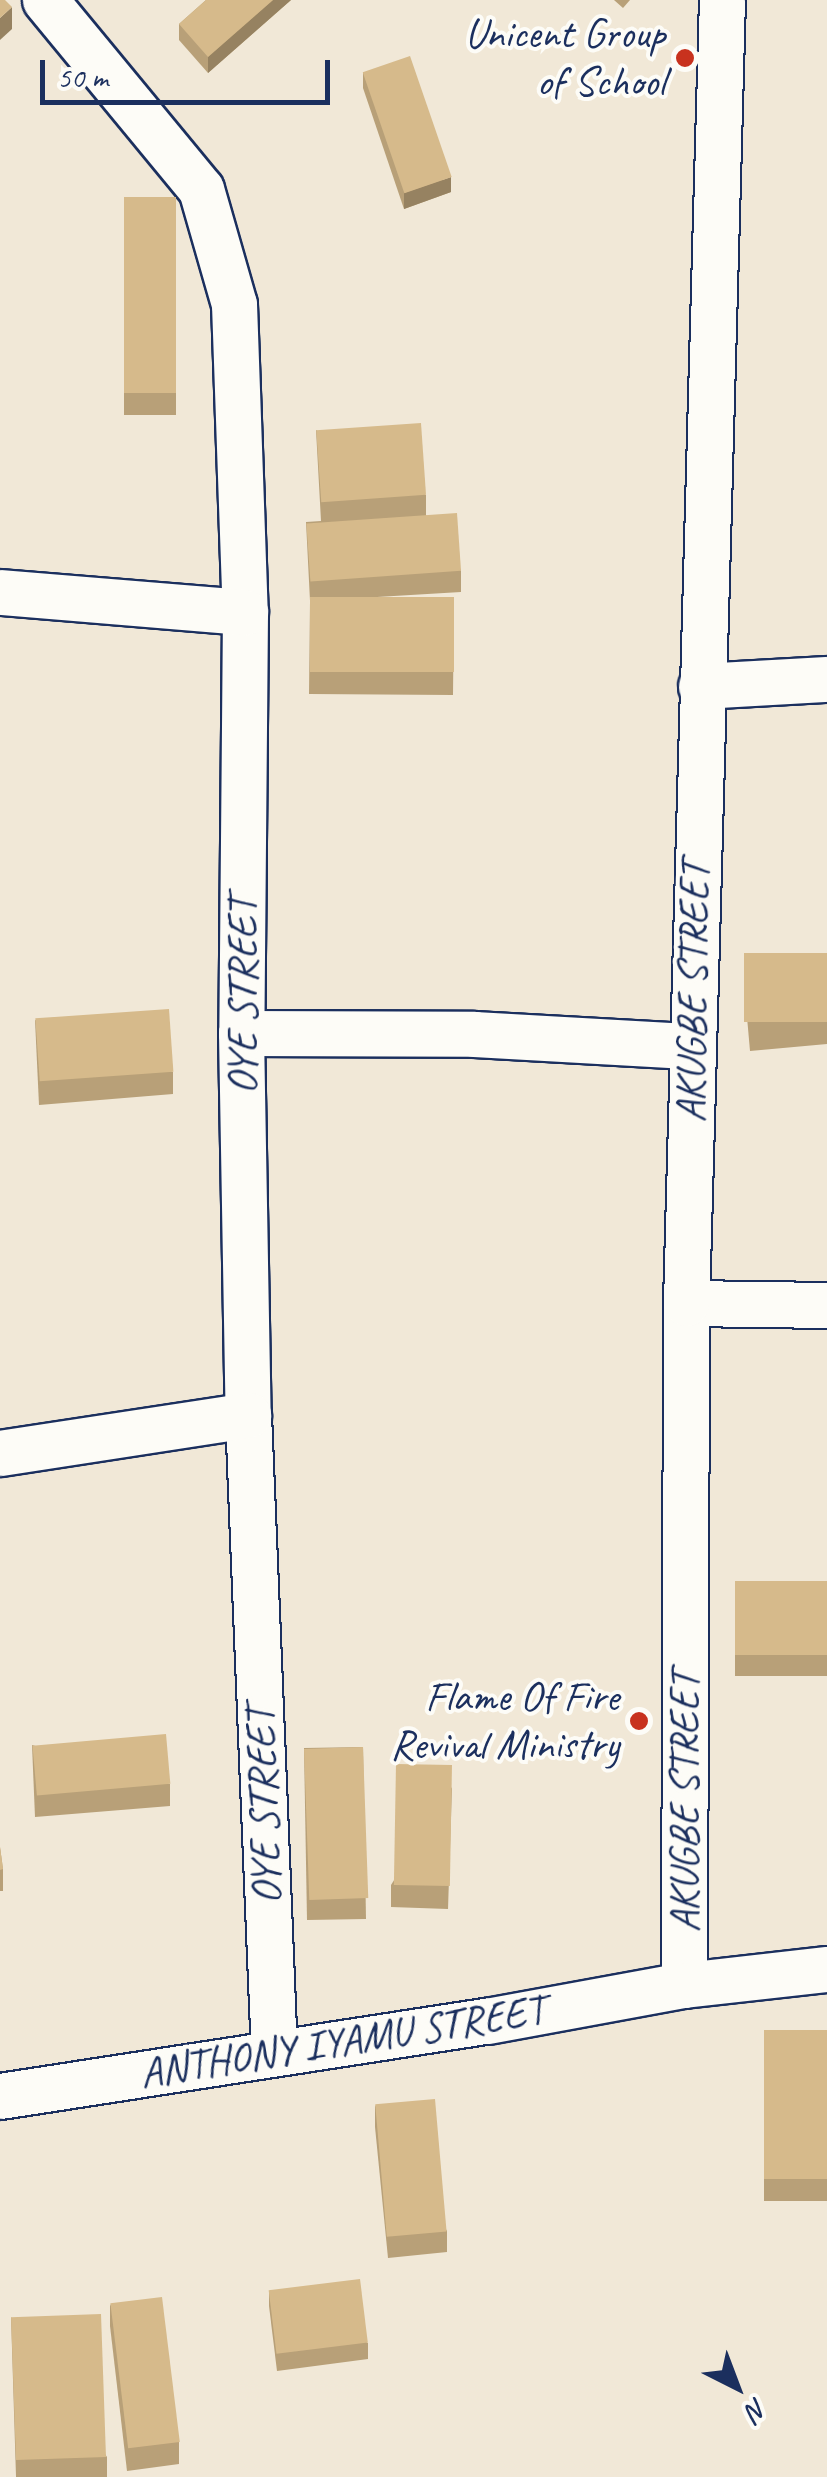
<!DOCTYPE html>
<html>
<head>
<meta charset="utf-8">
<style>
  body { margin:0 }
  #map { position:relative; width:827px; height:2477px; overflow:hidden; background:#f1e8d7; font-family:Caveat,sans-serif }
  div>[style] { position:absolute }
  .roads { filter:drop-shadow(2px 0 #1b2f5e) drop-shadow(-2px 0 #1b2f5e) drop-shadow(0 2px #1b2f5e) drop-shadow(0 -2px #1b2f5e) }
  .minor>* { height:45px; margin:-22.5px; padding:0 22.5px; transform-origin:22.5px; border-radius:22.5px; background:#fdfcf7 }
  .wall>* { inset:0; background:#b8a078; transform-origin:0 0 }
  .shaded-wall>* { inset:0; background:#968261 }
  .building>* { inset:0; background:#d6ba8b; transform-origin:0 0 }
  .dots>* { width:28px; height:28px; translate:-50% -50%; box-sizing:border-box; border:5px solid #fdfcf7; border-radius:50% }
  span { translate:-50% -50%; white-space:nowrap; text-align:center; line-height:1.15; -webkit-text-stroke:8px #fdfcf7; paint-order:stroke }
  .poi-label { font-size:42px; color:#1b2f5e }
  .right { translate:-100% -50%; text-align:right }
  .street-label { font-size:42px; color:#1b2f5e }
  .north { position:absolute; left:687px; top:2337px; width:100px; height:100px; -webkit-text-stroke:8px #fdfcf7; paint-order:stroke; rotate:138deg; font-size:28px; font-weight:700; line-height:40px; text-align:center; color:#1b2f5e }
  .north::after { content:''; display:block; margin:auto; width:35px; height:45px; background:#1b2f5e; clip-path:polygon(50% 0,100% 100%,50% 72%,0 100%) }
  .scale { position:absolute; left:40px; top:60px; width:290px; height:45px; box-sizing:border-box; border:5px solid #1b2f5e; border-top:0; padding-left:12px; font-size:30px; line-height:35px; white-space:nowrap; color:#1b2f5e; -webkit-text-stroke:8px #fdfcf7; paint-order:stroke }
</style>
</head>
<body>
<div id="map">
  <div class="roads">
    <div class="minor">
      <i style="left:45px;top:0;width:245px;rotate:50.5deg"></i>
      <i style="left:201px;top:189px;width:120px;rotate:74deg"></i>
      <i style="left:234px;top:304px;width:308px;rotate:88deg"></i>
      <i style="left:245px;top:612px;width:421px;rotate:90.5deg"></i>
      <i style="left:241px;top:1033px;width:382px;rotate:89deg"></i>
      <i style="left:248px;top:1415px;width:639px;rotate:87.67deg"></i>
      <i style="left:0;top:592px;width:246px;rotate:4.7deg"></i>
      <i style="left:701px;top:686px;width:126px;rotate:-3.2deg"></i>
      <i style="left:241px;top:1033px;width:233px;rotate:0.2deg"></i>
      <i style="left:474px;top:1034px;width:218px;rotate:3.2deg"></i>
      <i style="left:686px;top:1303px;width:141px;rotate:0.8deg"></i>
      <i style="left:0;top:1453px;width:251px;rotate:-8.7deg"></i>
      <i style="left:684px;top:1985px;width:682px;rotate:-89.83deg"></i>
      <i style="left:686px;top:1303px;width:1303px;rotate:-88.42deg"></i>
      <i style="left:0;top:2096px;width:493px;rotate:-8.8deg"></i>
      <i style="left:487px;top:2021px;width:200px;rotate:-10.4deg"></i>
      <i style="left:684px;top:1985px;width:144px;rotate:-6.4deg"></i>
    </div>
  </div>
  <div class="wall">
    <i style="clip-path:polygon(206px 0,291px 0,208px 73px,179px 40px,179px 24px)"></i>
    <i style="clip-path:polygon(614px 0,630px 0,623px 8px)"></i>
    <i style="clip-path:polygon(363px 72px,451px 192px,404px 209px,363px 88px)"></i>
    <i style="left:124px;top:197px;width:52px;height:218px"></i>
    <i style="clip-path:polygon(316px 430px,426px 495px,426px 515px,461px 571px,461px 592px,377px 597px,454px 598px,453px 695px,309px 694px,310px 601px,306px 522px,321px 521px)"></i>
    <i style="clip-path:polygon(827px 953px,827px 1044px,750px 1051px,744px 983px,744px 961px)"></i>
    <i style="clip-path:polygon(35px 1020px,173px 1072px,173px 1094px,39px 1105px)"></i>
    <i style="left:827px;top:1581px;width:95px;height:92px;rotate:90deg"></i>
    <i style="clip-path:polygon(32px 1745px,170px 1784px,170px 1806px,35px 1817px)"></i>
    <i style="left:363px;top:1747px;width:172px;height:59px;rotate:89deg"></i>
    <i style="clip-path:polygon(452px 1787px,448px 1909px,391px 1907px,391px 1885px)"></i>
    <i style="clip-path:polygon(0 1847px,3px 1869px,3px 1891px,0 1891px)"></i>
    <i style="left:827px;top:2030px;width:171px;height:63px;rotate:90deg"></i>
    <i style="clip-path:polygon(375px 2105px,447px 2231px,447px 2252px,388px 2258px,375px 2127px)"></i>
    <i style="clip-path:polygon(269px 2291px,368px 2343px,368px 2359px,277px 2371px,269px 2306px)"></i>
    <i style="clip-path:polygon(110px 2304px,179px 2442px,179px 2464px,127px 2471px,110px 2326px)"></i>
    <i style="clip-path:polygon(11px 2317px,107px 2457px,107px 2477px,16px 2477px)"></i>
  </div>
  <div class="shaded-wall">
    <i style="clip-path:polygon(273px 0,291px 0,208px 73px,208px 57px)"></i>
    <i style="clip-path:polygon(12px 7px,12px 29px,0 40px,0 18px)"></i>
    <i style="clip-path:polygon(451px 177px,451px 192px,404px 209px,404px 193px)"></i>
  </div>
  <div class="building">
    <i style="clip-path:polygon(0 0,5px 0,12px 7px,0 18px)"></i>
    <i style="clip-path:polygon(206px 0,273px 0,208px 57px,179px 24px)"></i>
    <i style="left:410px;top:56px;width:128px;height:50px;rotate:71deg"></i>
    <i style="left:124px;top:197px;width:52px;height:196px"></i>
    <i style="left:421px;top:423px;width:72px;height:105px;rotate:86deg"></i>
    <i style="left:457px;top:513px;width:58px;height:151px;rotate:86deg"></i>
    <i style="left:310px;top:597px;width:144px;height:75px"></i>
    <i style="left:827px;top:953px;width:69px;height:83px;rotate:90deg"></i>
    <i style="left:169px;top:1009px;width:63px;height:134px;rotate:86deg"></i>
    <i style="left:827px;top:1581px;width:74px;height:92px;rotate:90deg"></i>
    <i style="left:166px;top:1734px;width:50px;height:134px;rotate:85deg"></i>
    <i style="left:363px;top:1747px;width:151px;height:59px;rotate:88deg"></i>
    <i style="left:396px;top:1764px;width:56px;height:121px;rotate:1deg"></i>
    <i style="clip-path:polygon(0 1847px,3px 1869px,0 1870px)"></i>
    <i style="left:827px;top:2030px;width:149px;height:63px;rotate:90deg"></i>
    <i style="left:435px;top:2099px;width:133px;height:60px;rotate:85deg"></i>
    <i style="left:360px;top:2279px;width:64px;height:92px;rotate:83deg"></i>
    <i style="left:162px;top:2297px;width:146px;height:52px;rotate:83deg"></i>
    <i style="left:101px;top:2314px;width:143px;height:90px;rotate:88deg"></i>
  </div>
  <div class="dots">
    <i style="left:685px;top:58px;background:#c8321e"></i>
    <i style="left:639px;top:1721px;background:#c8321e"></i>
  </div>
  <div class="poi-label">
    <span class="right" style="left:665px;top:58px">Unicent Group<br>of School</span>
    <span class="right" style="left:619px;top:1721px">Flame Of Fire<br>Revival Ministry</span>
  </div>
  <div class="street-label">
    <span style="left:693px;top:992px;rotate:-89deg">AKUGBE STREET</span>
    <span style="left:243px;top:996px;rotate:-90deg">OYE STREET</span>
    <span style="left:685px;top:1802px;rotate:-90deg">AKUGBE STREET</span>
    <span style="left:264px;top:1806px;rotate:-92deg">OYE STREET</span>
    <span style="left:342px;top:2042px;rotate:-9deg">ANTHONY IYAMU STREET</span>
  </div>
  <div class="north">N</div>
  <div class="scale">50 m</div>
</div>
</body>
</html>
